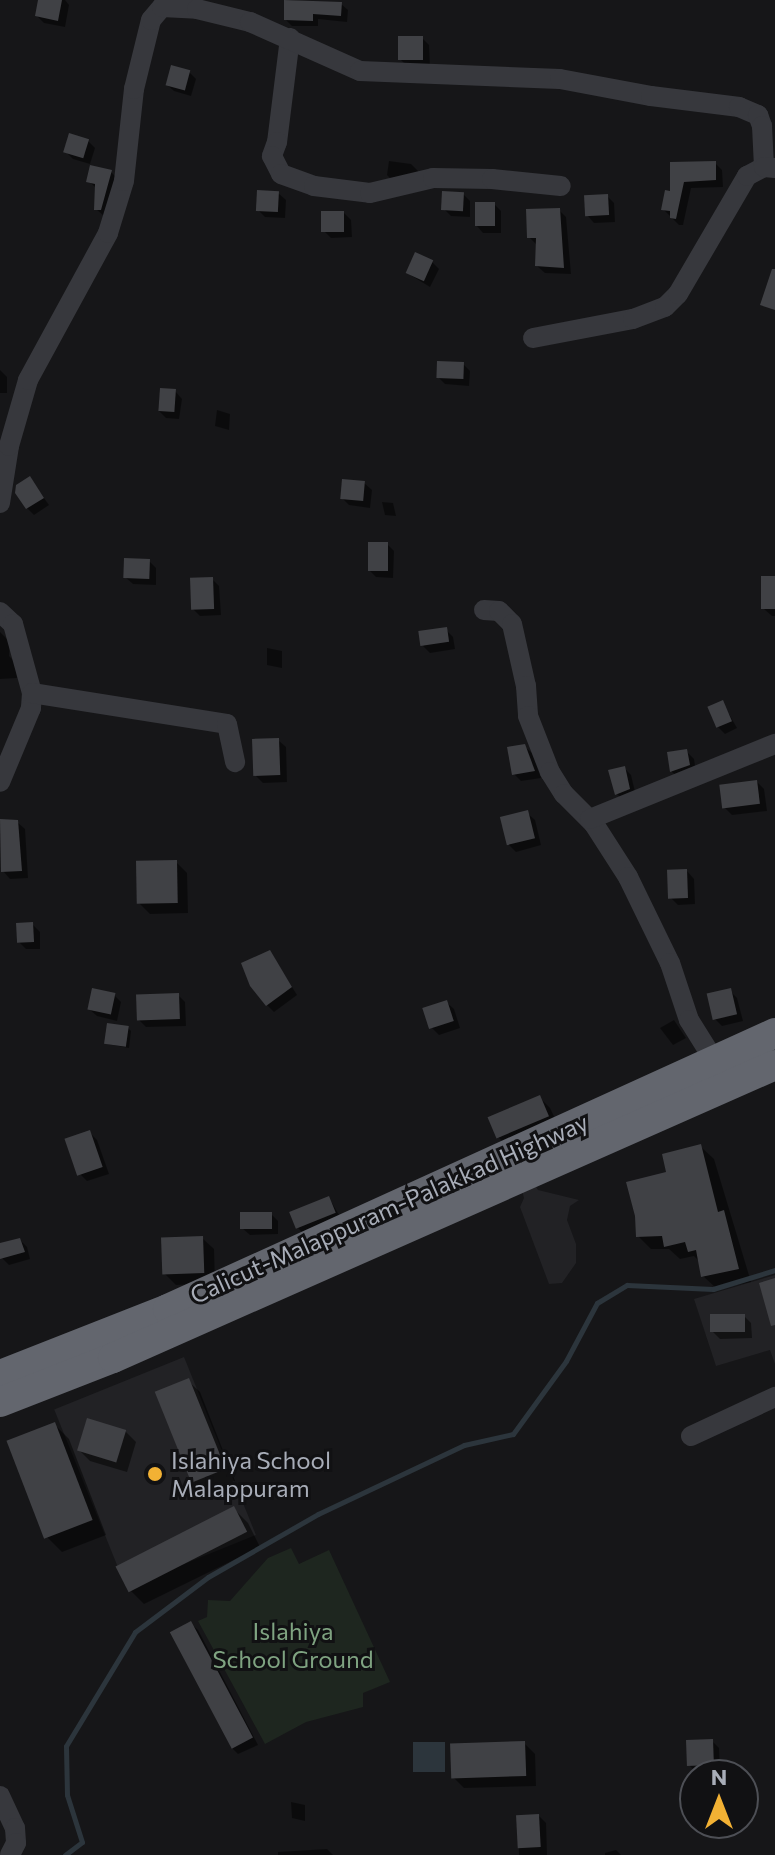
<!DOCTYPE html>
<html>
<head>
<meta charset="utf-8">
<style>
  body { margin:0 }
  #map { position:relative; width:775px; height:1855px; overflow:hidden; background:#161618; font-family:Commissioner,sans-serif }
  div>[style] { position:absolute }
  .built>* { inset:0; background:#222225; transform-origin:0 0 }
  .green>* { inset:0; background:#1e261f }
  .water>* { inset:0; background:#2c353c; transform-origin:0 0 }
  .shadow>* { inset:0; background:#0007 }
  .stream>* { height:5px; margin:-2.5px; padding:0 2.5px; transform-origin:2.5px; border-radius:2.5px; background:#2c353c }
  .building>* { inset:0; background:#404145; transform-origin:0 0 }
  .minor>* { height:20px; margin:-10px; padding:0 10px; transform-origin:10px; border-radius:10px; background:#37383d }
  .highway>* { height:30px; margin:-15px; padding:0 15px; transform-origin:15px; border-radius:15px; background:#63666e }
  .dots>* { width:22px; height:22px; translate:-50% -50%; box-sizing:border-box; border:4px solid #111113; border-radius:50% }
  span { translate:-50% -50%; white-space:nowrap; text-align:center; line-height:1.15; -webkit-text-stroke:6px #111113; paint-order:stroke }
  .street-label { font-size:24px; color:#a8adb8 }
  .poi-label { font-size:24px; color:#a8adb8 }
  .left { translate:0 -50%; text-align:left }
  .park-label { font-size:24px; color:#7fa381 }
  .north { position:absolute; left:679px; top:1759px; width:80px; height:80px; box-sizing:border-box; background:#111113; border:2px solid #4d4f55; border-radius:50%; rotate:0deg; font-size:22px; font-weight:700; line-height:32px; text-align:center; color:#a8adb8 }
  .north::after { content:''; display:block; margin:auto; width:28px; height:36px; background:#f2b134; clip-path:polygon(50% 0,100% 100%,50% 72%,0 100%) }
</style>
</head>
<body>
<div id="map">
  <div class="built">
    <i style="clip-path:polygon(532px 1180px,538px 1190px,579px 1200px,570px 1206px,567px 1220px,576px 1244px,576px 1263px,562px 1283px,549px 1284px,520px 1207px,524px 1198px,520px 1183px)"></i>
    <i style="clip-path:polygon(775px 1275px,775px 1364px,770px 1350px,716px 1366px,694px 1299px)"></i>
    <i style="left:184px;top:1357px;width:192px;height:140px;rotate:68deg"></i>
  </div>
  <div class="green">
    <i style="clip-path:polygon(291px 1548px,299px 1564px,329px 1550px,390px 1682px,363px 1693px,363px 1707px,306px 1722px,265px 1744px,198px 1621px,207px 1617px,208px 1600px,230px 1601px,268px 1558px)"></i>
  </div>
  <div class="water">
    <i style="left:413px;top:1742px;width:32px;height:30px"></i>
  </div>
  <div class="shadow">
    <i style="clip-path:polygon(40px 0,65px 0,69px 5px,65px 27px,44px 23px,37px 16px)"></i>
    <i style="clip-path:polygon(286px 0,341px 4px,348px 10px,347px 22px,318px 19px,318px 26px,292px 26px,286px 20px)"></i>
    <i style="clip-path:polygon(422px 38px,429px 45px,430px 67px,407px 66px,400px 59px)"></i>
    <i style="clip-path:polygon(189px 72px,196px 79px,191px 96px,174px 91px,166px 84px)"></i>
    <i style="clip-path:polygon(88px 141px,95px 148px,90px 164px,73px 159px,66px 152px)"></i>
    <i style="clip-path:polygon(389px 161px,411px 164px,418px 171px,417px 177px,394px 182px,387px 175px)"></i>
    <i style="clip-path:polygon(715px 163px,722px 170px,723px 187px,691px 188px,683px 225px,679px 225px,663px 209px,672px 193px,672px 164px)"></i>
    <i style="clip-path:polygon(111px 172px,118px 179px,104px 216px,96px 209px,96px 188px,89px 181px)"></i>
    <i style="clip-path:polygon(278px 193px,286px 200px,285px 218px,265px 217px,258px 210px)"></i>
    <i style="clip-path:polygon(463px 194px,470px 201px,470px 217px,451px 216px,444px 209px)"></i>
    <i style="clip-path:polygon(607px 196px,614px 203px,615px 222px,594px 223px,587px 215px)"></i>
    <i style="clip-path:polygon(494px 204px,501px 211px,501px 233px,483px 233px,476px 225px)"></i>
    <i style="clip-path:polygon(559px 210px,566px 217px,571px 274px,545px 273px,537px 266px,536px 244px,529px 237px)"></i>
    <i style="clip-path:polygon(344px 213px,351px 220px,352px 237px,331px 238px,324px 231px)"></i>
    <i style="clip-path:polygon(432px 262px,439px 269px,430px 287px,407px 273px)"></i>
    <i style="clip-path:polygon(463px 364px,470px 371px,469px 386px,445px 384px,438px 377px)"></i>
    <i style="clip-path:polygon(0 370px,7px 377px,7px 393px,0 393px)"></i>
    <i style="clip-path:polygon(175px 391px,182px 399px,179px 419px,166px 418px,159px 411px)"></i>
    <i style="clip-path:polygon(217px 410px,230px 414px,229px 430px,215px 426px)"></i>
    <i style="clip-path:polygon(30px 479px,49px 505px,34px 515px,27px 508px)"></i>
    <i style="clip-path:polygon(364px 483px,372px 490px,370px 508px,349px 505px,342px 498px)"></i>
    <i style="clip-path:polygon(382px 502px,393px 503px,396px 516px,385px 515px)"></i>
    <i style="clip-path:polygon(387px 544px,394px 551px,393px 578px,376px 577px,369px 570px)"></i>
    <i style="clip-path:polygon(149px 561px,156px 568px,156px 585px,133px 584px,125px 577px)"></i>
    <i style="clip-path:polygon(775px 578px,775px 616px,772px 616px,764px 609px)"></i>
    <i style="clip-path:polygon(212px 579px,219px 586px,221px 615px,200px 616px,193px 609px)"></i>
    <i style="clip-path:polygon(446px 630px,453px 637px,455px 649px,430px 653px,423px 646px)"></i>
    <i style="clip-path:polygon(0 632px,10px 642px,9px 656px,15px 662px,17px 678px,0 679px)"></i>
    <i style="clip-path:polygon(267px 648px,282px 651px,282px 668px,267px 665px)"></i>
    <i style="clip-path:polygon(722px 702px,737px 728px,725px 734px,718px 727px)"></i>
    <i style="clip-path:polygon(278px 740px,286px 747px,287px 782px,263px 783px,256px 776px)"></i>
    <i style="clip-path:polygon(524px 746px,532px 753px,541px 778px,521px 781px,514px 774px)"></i>
    <i style="clip-path:polygon(687px 752px,694px 759px,696px 772px,679px 778px,672px 772px,670px 754px)"></i>
    <i style="clip-path:polygon(624px 768px,631px 775px,636px 796px,624px 801px,617px 794px)"></i>
    <i style="clip-path:polygon(757px 782px,764px 789px,767px 811px,732px 815px,725px 808px)"></i>
    <i style="clip-path:polygon(527px 813px,535px 820px,541px 845px,516px 852px,509px 845px)"></i>
    <i style="clip-path:polygon(17px 822px,25px 829px,28px 878px,10px 879px,3px 871px)"></i>
    <i style="clip-path:polygon(176px 862px,187px 873px,188px 913px,150px 914px,139px 903px)"></i>
    <i style="clip-path:polygon(687px 871px,694px 879px,695px 904px,678px 905px,671px 898px)"></i>
    <i style="clip-path:polygon(32px 924px,40px 932px,40px 949px,26px 949px,19px 942px)"></i>
    <i style="clip-path:polygon(270px 952px,297px 995px,274px 1012px,267px 1005px)"></i>
    <i style="clip-path:polygon(730px 991px,737px 998px,743px 1021px,722px 1026px,715px 1019px)"></i>
    <i style="clip-path:polygon(114px 995px,121px 1002px,117px 1021px,97px 1016px,89px 1009px)"></i>
    <i style="clip-path:polygon(178px 995px,185px 1002px,186px 1026px,146px 1027px,139px 1020px)"></i>
    <i style="clip-path:polygon(446px 1002px,454px 1009px,460px 1028px,439px 1035px,432px 1028px)"></i>
    <i style="clip-path:polygon(674px 1020px,686px 1038px,673px 1045px,660px 1028px)"></i>
    <i style="clip-path:polygon(128px 1028px,131px 1031px,129px 1048px,107px 1044px)"></i>
    <i style="clip-path:polygon(539px 1097px,550px 1108px,559px 1127px,510px 1148px,498px 1137px)"></i>
    <i style="clip-path:polygon(90px 1133px,97px 1140px,109px 1174px,87px 1181px,80px 1174px)"></i>
    <i style="clip-path:polygon(700px 1146px,714px 1159px,751px 1282px,717px 1289px,703px 1276px,700px 1262px,694px 1256px,680px 1259px,669px 1249px,651px 1249px,638px 1236px,669px 1174px)"></i>
    <i style="clip-path:polygon(329px 1198px,342px 1220px,305px 1235px,298px 1228px)"></i>
    <i style="clip-path:polygon(271px 1214px,278px 1221px,278px 1234px,250px 1235px,242px 1228px)"></i>
    <i style="clip-path:polygon(202px 1238px,214px 1249px,215px 1283px,176px 1285px,165px 1274px)"></i>
    <i style="clip-path:polygon(20px 1240px,27px 1247px,30px 1259px,9px 1265px,2px 1258px,0 1245px)"></i>
    <i style="clip-path:polygon(744px 1316px,751px 1323px,752px 1338px,720px 1339px,713px 1332px)"></i>
    <i style="clip-path:polygon(188px 1381px,200px 1392px,235px 1481px,204px 1493px,193px 1482px)"></i>
    <i style="clip-path:polygon(54px 1424px,69px 1439px,106px 1535px,62px 1552px,47px 1537px)"></i>
    <i style="clip-path:polygon(125px 1431px,136px 1442px,127px 1472px,90px 1461px,79px 1450px)"></i>
    <i style="clip-path:polygon(233px 1508px,248px 1523px,260px 1547px,144px 1604px,129px 1589px)"></i>
    <i style="clip-path:polygon(190px 1623px,198px 1630px,258px 1745px,238px 1754px,231px 1747px)"></i>
    <i style="clip-path:polygon(712px 1741px,719px 1748px,720px 1771px,696px 1772px,689px 1765px)"></i>
    <i style="clip-path:polygon(524px 1743px,535px 1754px,536px 1786px,464px 1788px,453px 1777px)"></i>
    <i style="clip-path:polygon(291px 1802px,305px 1805px,305px 1821px,292px 1818px)"></i>
    <i style="clip-path:polygon(539px 1816px,546px 1823px,547px 1855px,519px 1855px,518px 1817px)"></i>
    <i style="clip-path:polygon(327px 1849px,333px 1855px,278px 1855px,278px 1852px)"></i>
    <i style="clip-path:polygon(616px 1850px,621px 1855px,605px 1855px,605px 1853px)"></i>
  </div>
  <div class="stream">
    <i style="left:65px;top:1855px;width:21px;rotate:-37deg"></i>
    <i style="left:82px;top:1842px;width:49px;rotate:-107.7deg"></i>
    <i style="left:67px;top:1795px;width:49px;rotate:-91.2deg"></i>
    <i style="left:66px;top:1746px;width:133px;rotate:-58.8deg"></i>
    <i style="left:135px;top:1632px;width:91px;rotate:-37deg"></i>
    <i style="left:208px;top:1577px;width:127px;rotate:-29.8deg"></i>
    <i style="left:318px;top:1514px;width:161px;rotate:-25.3deg"></i>
    <i style="left:464px;top:1445px;width:50px;rotate:-12.7deg"></i>
    <i style="left:513px;top:1434px;width:90px;rotate:-54deg"></i>
    <i style="left:566px;top:1361px;width:66px;rotate:-61.9deg"></i>
    <i style="left:597px;top:1303px;width:35px;rotate:-31deg"></i>
    <i style="left:627px;top:1285px;width:86px;rotate:2.7deg"></i>
    <i style="left:713px;top:1289px;width:65px;rotate:-17deg"></i>
  </div>
  <div class="building">
    <i style="clip-path:polygon(38px 0,62px 0,58px 21px,35px 16px)"></i>
    <i style="clip-path:polygon(284px 0,342px 2px,341px 16px,313px 14px,313px 21px,284px 20px)"></i>
    <i style="left:398px;top:36px;width:25px;height:24px"></i>
    <i style="left:171px;top:65px;width:20px;height:21px;rotate:15deg"></i>
    <i style="left:69px;top:133px;width:21px;height:20px;rotate:17deg"></i>
    <i style="clip-path:polygon(716px 161px,716px 180px,684px 182px,676px 219px,670px 218px,670px 211px,661px 210px,665px 190px,670px 191px,670px 162px)"></i>
    <i style="clip-path:polygon(90px 165px,112px 170px,101px 210px,94px 210px,95px 184px,86px 182px)"></i>
    <i style="left:257px;top:190px;width:22px;height:21px;rotate:3deg"></i>
    <i style="left:442px;top:191px;width:22px;height:19px;rotate:3deg"></i>
    <i style="left:608px;top:194px;width:21px;height:24px;rotate:87deg"></i>
    <i style="left:475px;top:202px;width:20px;height:24px"></i>
    <i style="clip-path:polygon(560px 208px,564px 268px,535px 266px,536px 238px,527px 238px,526px 209px)"></i>
    <i style="left:321px;top:211px;width:23px;height:21px"></i>
    <i style="left:415px;top:252px;width:20px;height:23px;rotate:24deg"></i>
    <i style="clip-path:polygon(772px 269px,775px 269px,775px 310px,760px 305px)"></i>
    <i style="left:437px;top:361px;width:27px;height:17px;rotate:2deg"></i>
    <i style="left:160px;top:388px;width:16px;height:23px;rotate:4deg"></i>
    <i style="clip-path:polygon(30px 476px,44px 498px,26px 509px,15px 493px,16px 485px)"></i>
    <i style="left:342px;top:479px;width:23px;height:20px;rotate:5deg"></i>
    <i style="left:368px;top:542px;width:20px;height:29px"></i>
    <i style="left:124px;top:558px;width:26px;height:20px;rotate:2deg"></i>
    <i style="left:775px;top:576px;width:33px;height:14px;rotate:90deg"></i>
    <i style="left:213px;top:577px;width:32px;height:23px;rotate:88deg"></i>
    <i style="left:447px;top:627px;width:15px;height:29px;rotate:82deg"></i>
    <i style="left:723px;top:700px;width:23px;height:17px;rotate:67deg"></i>
    <i style="left:279px;top:738px;width:37px;height:27px;rotate:88deg"></i>
    <i style="clip-path:polygon(525px 744px,535px 771px,512px 775px,507px 747px)"></i>
    <i style="clip-path:polygon(687px 749px,690px 765px,670px 772px,667px 752px)"></i>
    <i style="clip-path:polygon(625px 766px,630px 789px,615px 795px,608px 770px)"></i>
    <i style="left:757px;top:780px;width:24px;height:38px;rotate:83deg"></i>
    <i style="left:528px;top:810px;width:29px;height:29px;rotate:76deg"></i>
    <i style="clip-path:polygon(0 819px,18px 820px,22px 871px,1px 872px)"></i>
    <i style="left:177px;top:860px;width:43px;height:41px;rotate:89deg"></i>
    <i style="left:687px;top:869px;width:29px;height:20px;rotate:88deg"></i>
    <i style="left:33px;top:922px;width:20px;height:17px;rotate:87deg"></i>
    <i style="clip-path:polygon(270px 950px,292px 987px,266px 1006px,250px 986px,241px 963px)"></i>
    <i style="left:92px;top:988px;width:24px;height:22px;rotate:12deg"></i>
    <i style="left:731px;top:988px;width:27px;height:25px;rotate:77deg"></i>
    <i style="left:179px;top:993px;width:26px;height:43px;rotate:88deg"></i>
    <i style="left:447px;top:1000px;width:22px;height:26px;rotate:72deg"></i>
    <i style="left:107px;top:1023px;width:22px;height:21px;rotate:8deg"></i>
    <i style="left:540px;top:1095px;width:23px;height:57px;rotate:67deg"></i>
    <i style="left:90px;top:1130px;width:39px;height:27px;rotate:71deg"></i>
    <i style="clip-path:polygon(701px 1144px,718px 1212px,724px 1210px,739px 1269px,701px 1277px,696px 1250px,688px 1252px,685px 1242px,664px 1247px,662px 1236px,636px 1237px,635px 1216px,626px 1182px,666px 1172px,662px 1154px)"></i>
    <i style="left:329px;top:1196px;width:18px;height:43px;rotate:68deg"></i>
    <i style="left:240px;top:1212px;width:32px;height:17px"></i>
    <i style="left:203px;top:1236px;width:37px;height:42px;rotate:88deg"></i>
    <i style="clip-path:polygon(20px 1238px,25px 1252px,0 1259px,0 1243px)"></i>
    <i style="clip-path:polygon(775px 1278px,775px 1325px,771px 1326px,759px 1283px)"></i>
    <i style="left:745px;top:1314px;width:18px;height:35px;rotate:90deg"></i>
    <i style="left:189px;top:1378px;width:98px;height:37px;rotate:68deg"></i>
    <i style="left:87px;top:1418px;width:41px;height:34px;rotate:17deg"></i>
    <i style="left:55px;top:1422px;width:105px;height:52px;rotate:69deg"></i>
    <i style="left:234px;top:1506px;width:29px;height:133px;rotate:63deg"></i>
    <i style="left:191px;top:1621px;width:132px;height:24px;rotate:62deg"></i>
    <i style="left:713px;top:1739px;width:26px;height:27px;rotate:88deg"></i>
    <i style="left:525px;top:1741px;width:35px;height:75px;rotate:88deg"></i>
    <i style="left:539px;top:1814px;width:33px;height:23px;rotate:87deg"></i>
  </div>
  <div class="minor">
    <i style="left:290px;top:38px;width:105px;rotate:97.1deg"></i>
    <i style="left:277px;top:142px;width:15px;rotate:110deg"></i>
    <i style="left:272px;top:156px;width:20px;rotate:63deg"></i>
    <i style="left:281px;top:174px;width:35px;rotate:20deg"></i>
    <i style="left:314px;top:186px;width:56px;rotate:7.1deg"></i>
    <i style="left:370px;top:193px;width:65px;rotate:-13.4deg"></i>
    <i style="left:433px;top:178px;width:59px;rotate:1deg"></i>
    <i style="left:492px;top:179px;width:69px;rotate:5.8deg"></i>
    <i style="left:533px;top:338px;width:102px;rotate:-10.8deg"></i>
    <i style="left:633px;top:319px;width:34px;rotate:-21deg"></i>
    <i style="left:665px;top:307px;width:18px;rotate:-45deg"></i>
    <i style="left:678px;top:294px;width:137px;rotate:-59.7deg"></i>
    <i style="left:747px;top:176px;width:19px;rotate:-28deg"></i>
    <i style="left:0;top:503px;width:58px;rotate:-81deg"></i>
    <i style="left:9px;top:446px;width:69px;rotate:-73.9deg"></i>
    <i style="left:28px;top:380px;width:167px;rotate:-61.4deg"></i>
    <i style="left:108px;top:233px;width:54px;rotate:-72.9deg"></i>
    <i style="left:124px;top:181px;width:93px;rotate:-83.8deg"></i>
    <i style="left:134px;top:89px;width:71px;rotate:-76.2deg"></i>
    <i style="left:151px;top:20px;width:17px;rotate:-50deg"></i>
    <i style="left:162px;top:7px;width:35px;rotate:3deg"></i>
    <i style="left:197px;top:9px;width:55px;rotate:13.8deg"></i>
    <i style="left:250px;top:22px;width:120px;rotate:24deg"></i>
    <i style="left:360px;top:71px;width:200px;rotate:2.3deg"></i>
    <i style="left:560px;top:79px;width:93px;rotate:10.6deg"></i>
    <i style="left:651px;top:96px;width:89px;rotate:7.1deg"></i>
    <i style="left:739px;top:107px;width:21px;rotate:23deg"></i>
    <i style="left:758px;top:115px;width:12px;rotate:70deg"></i>
    <i style="left:762px;top:126px;width:41px;rotate:87.2deg"></i>
    <i style="left:764px;top:167px;width:11px;rotate:5deg"></i>
    <i style="left:484px;top:610px;width:15px;rotate:4deg"></i>
    <i style="left:499px;top:611px;width:18px;rotate:45deg"></i>
    <i style="left:512px;top:624px;width:64px;rotate:77.3deg"></i>
    <i style="left:526px;top:686px;width:30px;rotate:86deg"></i>
    <i style="left:528px;top:716px;width:60px;rotate:68.6deg"></i>
    <i style="left:550px;top:772px;width:26px;rotate:58deg"></i>
    <i style="left:564px;top:794px;width:42px;rotate:45deg"></i>
    <i style="left:594px;top:824px;width:63px;rotate:57.3deg"></i>
    <i style="left:628px;top:877px;width:96px;rotate:64deg"></i>
    <i style="left:670px;top:963px;width:60px;rotate:71.6deg"></i>
    <i style="left:689px;top:1020px;width:47px;rotate:58deg"></i>
    <i style="left:0;top:612px;width:18px;rotate:43deg"></i>
    <i style="left:13px;top:624px;width:72px;rotate:74.6deg"></i>
    <i style="left:32px;top:693px;width:15px;rotate:94deg"></i>
    <i style="left:31px;top:708px;width:80px;rotate:112.7deg"></i>
    <i style="left:32px;top:693px;width:197px;rotate:9deg"></i>
    <i style="left:227px;top:724px;width:39px;rotate:78deg"></i>
    <i style="left:590px;top:819px;width:200px;rotate:-22.1deg"></i>
    <i style="left:691px;top:1436px;width:93px;rotate:-24.9deg"></i>
    <i style="left:0;top:1796px;width:35px;rotate:65deg"></i>
    <i style="left:15px;top:1828px;width:15px;rotate:86deg"></i>
    <i style="left:16px;top:1843px;width:13px;rotate:117deg"></i>
  </div>
  <div class="highway">
    <i style="left:0;top:1375px;width:180px;rotate:-21.4deg"></i>
    <i style="left:168px;top:1309px;width:667px;rotate:-24.45deg"></i>
    <i style="left:0;top:1402px;width:121px;rotate:-21.3deg"></i>
    <i style="left:113px;top:1358px;width:724px;rotate:-23.87deg"></i>
  </div>
  <div class="dots">
    <i style="left:155px;top:1474px;background:#f2b134"></i>
  </div>
  <div class="street-label">
    <span style="left:389px;top:1208px;rotate:-24deg">Calicut-Malappuram-Palakkad Highway</span>
  </div>
  <div class="poi-label">
    <span class="left" style="left:171px;top:1474px">Islahiya School<br>Malappuram</span>
  </div>
  <div class="park-label">
    <span style="left:293px;top:1645px">Islahiya<br>School Ground</span>
  </div>
  <div class="north">N</div>
</div>
</body>
</html>
